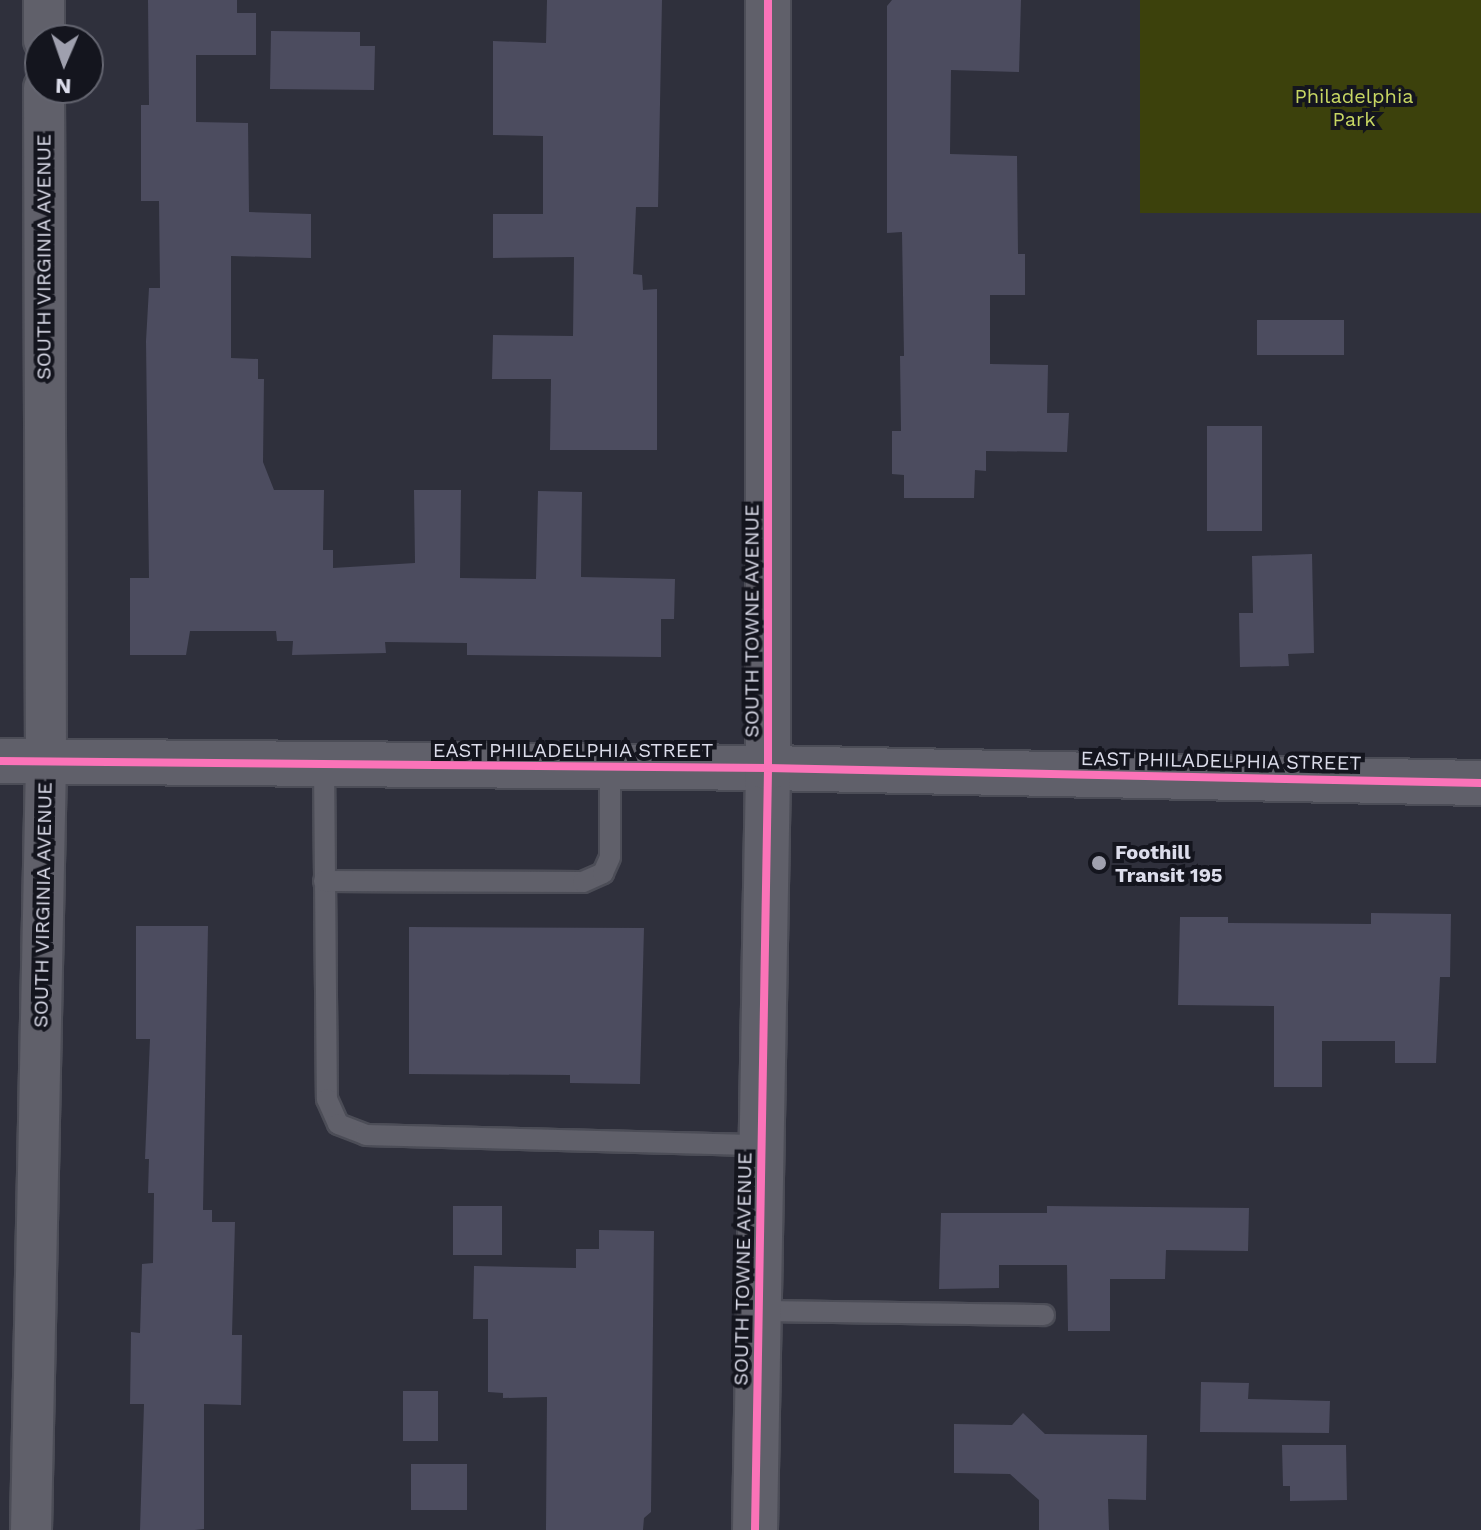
<!DOCTYPE html>
<html>
<head>
<meta charset="utf-8">
<style>
  body { margin:0 }
  #map { position:relative; width:1481px; height:1530px; overflow:hidden; background:#2f303c; font-family:"Work Sans",sans-serif }
  div>[style] { position:absolute }
  .green>* { inset:0; background:#3c410c; transform-origin:0 0 }
  .building>* { inset:0; background:#4c4c5f; transform-origin:0 0 }
  .roads { filter:drop-shadow(2px 0 #4c4d57) drop-shadow(-2px 0 #4c4d57) drop-shadow(0 2px #4c4d57) drop-shadow(0 -2px #4c4d57) }
  .service>* { height:20px; margin:-10px; padding:0 10px; transform-origin:10px; border-radius:10px; background:#60606a }
  .minor>* { height:40px; margin:-20px; padding:0 20px; transform-origin:20px; border-radius:20px; background:#60606a }
  .tertiary>* { height:44px; margin:-22px; padding:0 22px; transform-origin:22px; border-radius:22px; background:#60606a }
  .cycleway>* { height:8px; margin:-4px; padding:0 4px; transform-origin:4px; border-radius:4px; background:#fb73b8 }
  .dots>* { width:22px; height:22px; translate:-50% -50%; box-sizing:border-box; border:4px solid #14151e; border-radius:50% }
  span { translate:-50% -50%; white-space:nowrap; text-align:center; line-height:1.15; -webkit-text-stroke:8px #14151e; paint-order:stroke }
  .park-label { font-size:20px; color:#c7d663 }
  .street-label { font-size:20px; color:#dcddeb }
  .poi-label { font-size:20px; color:#dcddeb; font-weight:700 }
  .left { translate:0 -50%; text-align:left }
  .north { position:absolute; left:24px; top:24px; width:80px; height:80px; box-sizing:border-box; background:#14151e; border:2px solid #646570; border-radius:50%; rotate:182deg; font-size:22px; font-weight:700; line-height:32px; text-align:center; color:#dcddeb }
  .north::after { content:''; display:block; margin:auto; width:28px; height:36px; background:#9fa0ae; clip-path:polygon(50% 0,100% 100%,50% 72%,0 100%) }
</style>
</head>
<body>
<div id="map">
  <div class="green">
    <i style="left:1140px;top:0;width:341px;height:213px"></i>
  </div>
  <div class="building">
    <i style="clip-path:polygon(148px 0,237px 0,237px 13px,256px 13px,256px 55px,196px 55px,196px 122px,248px 123px,249px 212px,311px 214px,311px 258px,231px 256px,231px 358px,258px 359px,258px 379px,264px 379px,263px 462px,274px 490px,324px 490px,323px 550px,333px 550px,333px 568px,415px 563px,414px 490px,461px 490px,460px 578px,536px 579px,538px 491px,582px 492px,581px 577px,675px 579px,674px 619px,661px 619px,661px 657px,467px 655px,467px 643px,385px 642px,386px 653px,292px 655px,293px 641px,277px 641px,276px 631px,190px 631px,186px 655px,130px 655px,130px 578px,149px 578px,146px 341px,149px 288px,160px 288px,159px 201px,141px 201px,141px 105px,149px 105px)"></i>
    <i style="clip-path:polygon(547px 0,662px 0,658px 207px,636px 207px,633px 274px,642px 275px,643px 290px,657px 289px,657px 450px,550px 450px,551px 379px,492px 379px,493px 335px,573px 336px,574px 257px,493px 258px,493px 214px,543px 214px,543px 136px,493px 135px,493px 41px,546px 43px)"></i>
    <i style="clip-path:polygon(892px 0,1021px 0,1019px 72px,951px 70px,950px 154px,1017px 156px,1018px 254px,1025px 254px,1025px 295px,990px 295px,990px 364px,1048px 365px,1047px 413px,1069px 413px,1067px 452px,986px 451px,986px 471px,975px 470px,974px 498px,904px 498px,904px 475px,892px 474px,892px 431px,901px 431px,900px 356px,904px 356px,902px 232px,887px 233px,887px 6px)"></i>
    <i style="clip-path:polygon(271px 31px,360px 32px,360px 46px,375px 46px,374px 90px,270px 89px)"></i>
    <i style="left:1257px;top:320px;width:87px;height:35px"></i>
    <i style="left:1207px;top:426px;width:55px;height:105px"></i>
    <i style="clip-path:polygon(1312px 554px,1314px 653px,1288px 654px,1289px 666px,1240px 667px,1239px 613px,1253px 613px,1252px 556px)"></i>
    <i style="clip-path:polygon(1371px 913px,1451px 914px,1450px 977px,1440px 977px,1436px 1063px,1395px 1063px,1395px 1041px,1322px 1041px,1322px 1087px,1274px 1087px,1274px 1006px,1178px 1005px,1180px 917px,1228px 917px,1228px 923px,1371px 924px)"></i>
    <i style="clip-path:polygon(136px 926px,208px 926px,203px 1210px,212px 1210px,212px 1222px,235px 1222px,232px 1335px,242px 1335px,241px 1405px,204px 1404px,204px 1529px,195px 1530px,140px 1530px,144px 1404px,130px 1404px,131px 1332px,140px 1333px,142px 1264px,153px 1263px,154px 1193px,148px 1193px,149px 1159px,145px 1159px,150px 1039px,136px 1039px)"></i>
    <i style="clip-path:polygon(409px 927px,644px 928px,640px 1084px,570px 1083px,570px 1075px,409px 1074px)"></i>
    <i style="left:453px;top:1206px;width:49px;height:49px"></i>
    <i style="clip-path:polygon(1047px 1206px,1249px 1208px,1248px 1251px,1166px 1250px,1165px 1279px,1110px 1279px,1110px 1331px,1068px 1331px,1067px 1265px,999px 1265px,999px 1288px,939px 1289px,941px 1213px,1047px 1213px)"></i>
    <i style="clip-path:polygon(599px 1230px,654px 1231px,651px 1512px,644px 1518px,643px 1530px,546px 1530px,547px 1397px,503px 1398px,503px 1393px,488px 1392px,488px 1319px,473px 1319px,474px 1266px,576px 1268px,576px 1249px,599px 1249px)"></i>
    <i style="clip-path:polygon(1201px 1382px,1249px 1383px,1248px 1399px,1330px 1401px,1329px 1433px,1200px 1432px)"></i>
    <i style="left:403px;top:1391px;width:35px;height:50px"></i>
    <i style="clip-path:polygon(1023px 1413px,1045px 1434px,1147px 1435px,1146px 1500px,1108px 1499px,1109px 1530px,1039px 1530px,1039px 1500px,1010px 1474px,954px 1473px,954px 1424px,1012px 1425px)"></i>
    <i style="clip-path:polygon(1282px 1445px,1346px 1445px,1347px 1500px,1290px 1501px,1290px 1486px,1283px 1486px)"></i>
    <i style="left:411px;top:1464px;width:56px;height:46px"></i>
  </div>
  <div class="roads">
    <div class="service">
      <i style="left:324px;top:764px;width:335px;rotate:89.5deg"></i>
      <i style="left:327px;top:1099px;width:27px;rotate:66deg"></i>
      <i style="left:338px;top:1124px;width:30px;rotate:21deg"></i>
      <i style="left:366px;top:1135px;width:395px;rotate:1.5deg"></i>
      <i style="left:324px;top:881px;width:259px;rotate:0.2deg"></i>
      <i style="left:583px;top:882px;width:22px;rotate:-24deg"></i>
      <i style="left:603px;top:873px;width:17px;rotate:-66deg"></i>
      <i style="left:610px;top:857px;width:90px;rotate:-90deg"></i>
      <i style="left:758px;top:1311px;width:286px;rotate:0.8deg"></i>
    </div>
    <div class="minor">
      <i style="left:44px;top:0;width:40px;rotate:90deg"></i>
      <i style="left:31px;top:1530px;width:769px;rotate:-88.88deg"></i>
      <i style="left:46px;top:761px;width:673px;rotate:-90.17deg"></i>
    </div>
    <div class="tertiary">
      <i style="left:0;top:761px;width:768px;rotate:0.52deg"></i>
      <i style="left:768px;top:768px;width:713px;rotate:1.21deg"></i>
      <i style="left:755px;top:1530px;width:762px;rotate:-89.02deg"></i>
      <i style="left:768px;top:768px;width:768px;rotate:-90deg"></i>
    </div>
  </div>
  <div class="cycleway">
    <i style="left:0;top:761px;width:768px;rotate:0.52deg"></i>
    <i style="left:768px;top:768px;width:713px;rotate:1.21deg"></i>
    <i style="left:755px;top:1530px;width:762px;rotate:-89.02deg"></i>
    <i style="left:768px;top:768px;width:768px;rotate:-90deg"></i>
  </div>
  <div class="dots">
    <i style="left:1099px;top:863px;background:#9fa0ae"></i>
  </div>
  <div class="park-label">
    <span style="left:1354px;top:108px">Philadelphia<br>Park</span>
  </div>
  <div class="street-label">
    <span style="left:44px;top:257px;rotate:-90deg">SOUTH VIRGINIA AVENUE</span>
    <span style="left:752px;top:621px;rotate:-90deg">SOUTH TOWNE AVENUE</span>
    <span style="left:573px;top:750px">EAST PHILADELPHIA STREET</span>
    <span style="left:1221px;top:761px;rotate:1deg">EAST PHILADELPHIA STREET</span>
    <span style="left:43px;top:905px;rotate:-89deg">SOUTH VIRGINIA AVENUE</span>
    <span style="left:743px;top:1269px;rotate:-89deg">SOUTH TOWNE AVENUE</span>
  </div>
  <div class="poi-label">
    <span class="left" style="left:1115px;top:864px">Foothill<br>Transit 195</span>
  </div>
  <div class="north">N</div>
</div>
</body>
</html>
